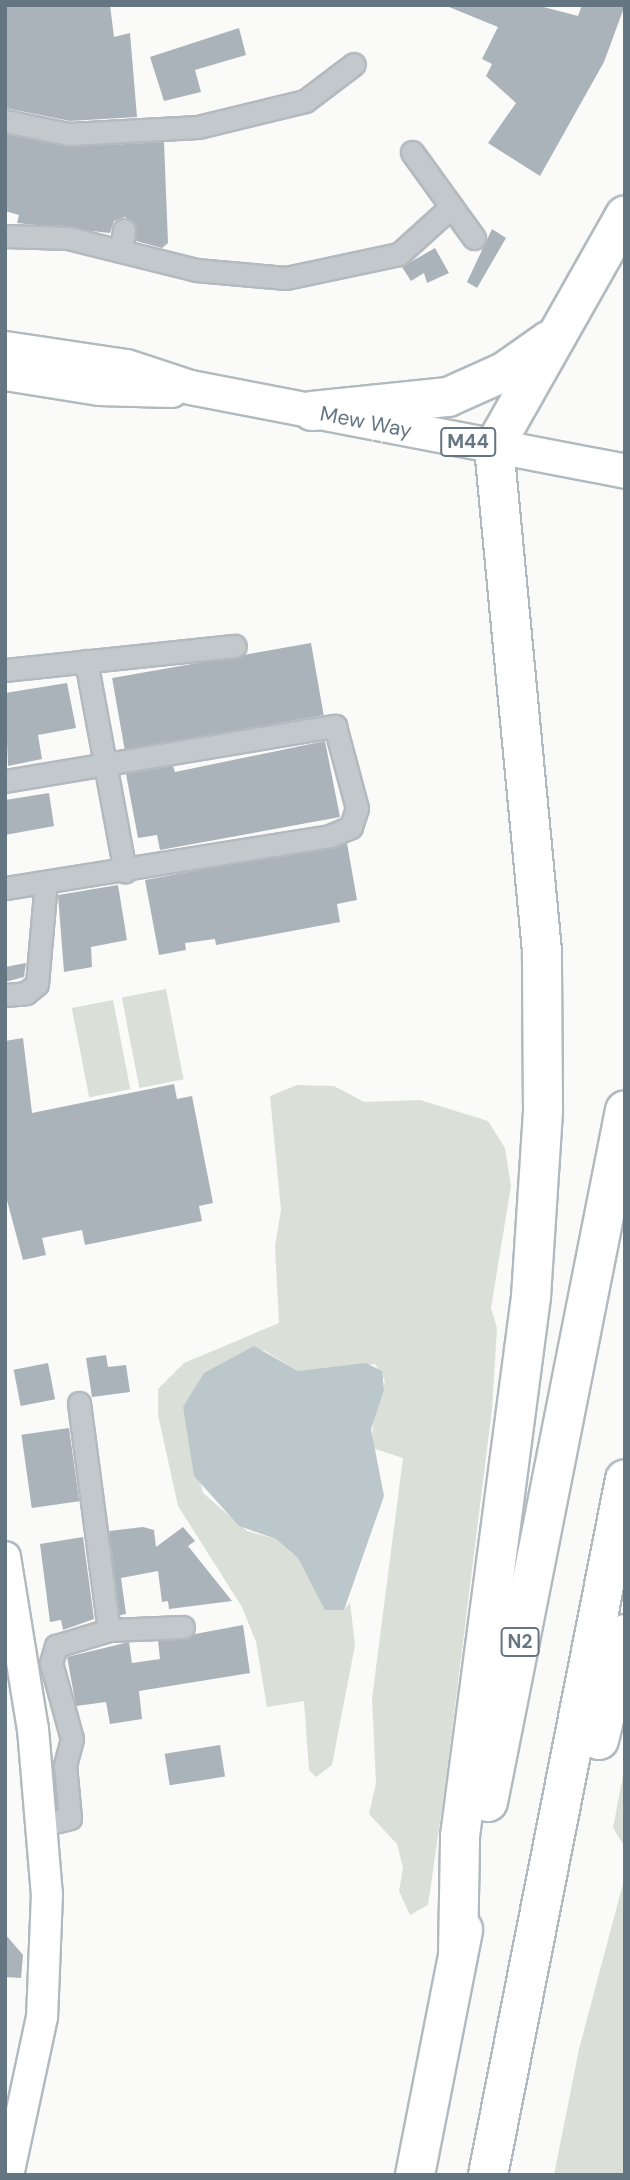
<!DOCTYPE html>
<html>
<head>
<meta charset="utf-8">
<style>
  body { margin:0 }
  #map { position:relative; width:630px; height:2180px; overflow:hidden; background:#fafaf8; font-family:"DM Sans",sans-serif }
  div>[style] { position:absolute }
  .green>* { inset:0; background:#dadfd7; transform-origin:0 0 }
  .water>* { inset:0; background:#bbc7cb }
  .building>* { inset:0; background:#aab3b9; transform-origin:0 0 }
  .roads { filter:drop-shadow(2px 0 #b3babf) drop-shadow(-2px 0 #b3babf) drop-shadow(0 2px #b3babf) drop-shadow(0 -2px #b3babf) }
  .street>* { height:21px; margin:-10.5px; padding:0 10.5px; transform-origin:10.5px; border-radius:10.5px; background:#c3c8cc }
  .secondary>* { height:30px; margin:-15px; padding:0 15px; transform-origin:15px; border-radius:15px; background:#fff }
  .primary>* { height:33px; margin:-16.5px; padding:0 16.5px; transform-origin:16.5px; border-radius:16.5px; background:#fff }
  .highway>* { height:38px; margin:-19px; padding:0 19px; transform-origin:19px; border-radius:19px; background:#fff }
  span { translate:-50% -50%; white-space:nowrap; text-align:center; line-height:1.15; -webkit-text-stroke:7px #fff; paint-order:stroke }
  .shield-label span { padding:2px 5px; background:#fff; border:2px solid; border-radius:5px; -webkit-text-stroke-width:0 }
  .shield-label { font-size:19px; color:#657683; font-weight:700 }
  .street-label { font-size:21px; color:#657683 }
  .frame { position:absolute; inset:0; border:7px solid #657683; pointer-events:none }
</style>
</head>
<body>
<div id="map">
  <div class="green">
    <i style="left:166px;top:989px;width:92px;height:45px;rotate:79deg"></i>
    <i style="left:113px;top:1000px;width:91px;height:42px;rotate:79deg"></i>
    <i style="clip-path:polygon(297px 1085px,334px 1086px,364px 1102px,420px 1100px,488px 1121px,505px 1148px,511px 1186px,491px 1308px,497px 1328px,492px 1409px,445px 1787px,428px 1905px,410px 1915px,399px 1891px,403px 1868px,397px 1844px,369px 1814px,376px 1783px,372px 1699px,403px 1458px,372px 1448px,373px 1418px,385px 1381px,375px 1364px,298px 1371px,263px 1350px,183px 1407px,203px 1493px,247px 1531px,276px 1539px,298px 1558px,344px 1610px,350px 1602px,355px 1645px,332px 1765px,316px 1777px,309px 1770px,304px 1701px,267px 1707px,256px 1642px,242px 1607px,178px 1506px,158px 1415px,158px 1389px,184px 1363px,279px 1323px,275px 1246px,281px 1210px,270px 1096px)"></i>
    <i style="clip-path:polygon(625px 1765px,625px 1847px,613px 1828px)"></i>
    <i style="clip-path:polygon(625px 1876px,625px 2175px,554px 2175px,579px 2049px)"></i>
  </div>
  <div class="water">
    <i style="clip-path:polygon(254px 1346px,298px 1371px,366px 1363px,382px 1371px,384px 1390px,371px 1429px,384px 1496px,344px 1610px,325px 1610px,298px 1558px,276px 1539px,239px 1526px,194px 1476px,183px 1407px,204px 1373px)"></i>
  </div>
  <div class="building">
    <i style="clip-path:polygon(5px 5px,110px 5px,114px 37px,130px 33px,137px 117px,70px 121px,5px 108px)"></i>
    <i style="clip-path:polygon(444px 5px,536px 5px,578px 16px,582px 5px,625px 5px,604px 62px,540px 176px,488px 143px,516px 103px,486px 76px,492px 64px,482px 59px,498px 27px)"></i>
    <i style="clip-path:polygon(239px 28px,246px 55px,195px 70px,201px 92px,164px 101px,150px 57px)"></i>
    <i style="clip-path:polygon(5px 134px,69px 147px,164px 142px,168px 243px,162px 248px,136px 241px,136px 225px,125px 217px,114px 221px,110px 233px,17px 223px,19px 215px,5px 211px)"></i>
    <i style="clip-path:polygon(492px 229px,506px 238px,477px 288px,467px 282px)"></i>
    <i style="clip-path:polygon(435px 248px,449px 273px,427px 283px,424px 273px,411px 281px,402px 267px)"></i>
    <i style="left:311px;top:643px;width:73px;height:202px;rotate:80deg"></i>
    <i style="clip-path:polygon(67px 683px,76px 728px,38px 735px,42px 759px,8px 766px,5px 693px)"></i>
    <i style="clip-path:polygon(325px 741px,340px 817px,160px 850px,157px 835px,138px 838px,126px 774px,173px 766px,175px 772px)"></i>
    <i style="clip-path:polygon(49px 793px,54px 826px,5px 835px,5px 800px)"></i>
    <i style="clip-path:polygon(347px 843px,357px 900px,337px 904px,340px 922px,216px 945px,215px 939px,185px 943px,186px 950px,159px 955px,145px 880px)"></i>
    <i style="clip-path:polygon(118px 885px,127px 940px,91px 947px,92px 967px,64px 972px,58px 895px)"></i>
    <i style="clip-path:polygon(26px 963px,24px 977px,5px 982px,5px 967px)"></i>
    <i style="clip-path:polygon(23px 1038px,32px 1113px,174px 1084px,177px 1099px,192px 1096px,213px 1203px,199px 1206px,202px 1221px,85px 1245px,82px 1230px,42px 1238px,46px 1255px,23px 1260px,5px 1193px,5px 1041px)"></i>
    <i style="clip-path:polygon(106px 1355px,108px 1367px,126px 1365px,130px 1392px,92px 1397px,86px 1358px)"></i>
    <i style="left:48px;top:1363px;width:37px;height:35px;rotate:79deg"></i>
    <i style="left:69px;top:1428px;width:74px;height:48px;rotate:82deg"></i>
    <i style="clip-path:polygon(143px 1527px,154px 1530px,156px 1547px,183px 1527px,195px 1541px,188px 1546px,232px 1601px,169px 1609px,168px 1601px,162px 1602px,158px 1571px,121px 1578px,126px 1614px,120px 1615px,109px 1531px)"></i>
    <i style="clip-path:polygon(83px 1537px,94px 1619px,63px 1630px,61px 1620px,50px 1622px,40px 1544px)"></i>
    <i style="clip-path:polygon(243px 1625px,250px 1673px,139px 1691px,142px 1719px,110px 1724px,106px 1702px,76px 1706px,67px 1657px,129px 1642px,132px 1663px,160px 1659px,158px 1641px)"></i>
    <i style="left:220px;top:1745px;width:32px;height:56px;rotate:81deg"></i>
    <i style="clip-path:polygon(5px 1934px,23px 1955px,21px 1978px,5px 1977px)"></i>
  </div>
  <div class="roads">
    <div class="street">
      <i style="left:5px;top:121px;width:65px;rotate:11.5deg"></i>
      <i style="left:69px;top:134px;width:129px;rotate:-3.1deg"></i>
      <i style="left:198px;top:127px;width:110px;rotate:-13.7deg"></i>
      <i style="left:305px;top:101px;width:61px;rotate:-37.1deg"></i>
      <i style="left:412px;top:152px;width:106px;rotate:54.2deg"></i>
      <i style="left:5px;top:236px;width:63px;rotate:1.8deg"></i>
      <i style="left:68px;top:238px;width:132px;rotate:14deg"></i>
      <i style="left:196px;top:270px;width:90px;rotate:5.1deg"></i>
      <i style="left:286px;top:278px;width:116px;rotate:-12deg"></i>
      <i style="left:399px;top:254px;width:70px;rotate:-42.1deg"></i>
      <i style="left:121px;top:251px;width:21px;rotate:-82deg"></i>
      <i style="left:86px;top:661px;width:214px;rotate:79.5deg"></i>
      <i style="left:5px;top:670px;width:231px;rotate:-6deg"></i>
      <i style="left:5px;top:781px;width:335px;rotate:-9.5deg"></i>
      <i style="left:335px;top:726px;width:85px;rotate:75deg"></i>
      <i style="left:357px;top:808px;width:20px;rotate:108deg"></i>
      <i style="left:351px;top:827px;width:23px;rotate:157deg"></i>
      <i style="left:330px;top:836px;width:329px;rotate:170.9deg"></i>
      <i style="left:5px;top:995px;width:21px;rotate:-5deg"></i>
      <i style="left:26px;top:993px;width:14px;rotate:-39deg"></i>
      <i style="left:37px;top:984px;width:102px;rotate:-85deg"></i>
      <i style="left:79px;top:1403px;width:229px;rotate:82.5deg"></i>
      <i style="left:42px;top:1825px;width:29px;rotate:-14deg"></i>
      <i style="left:70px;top:1818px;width:53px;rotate:-95.4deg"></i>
      <i style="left:65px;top:1765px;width:27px;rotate:-75deg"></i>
      <i style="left:72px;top:1739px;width:79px;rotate:-105.4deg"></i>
      <i style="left:51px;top:1663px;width:18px;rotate:-74deg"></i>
      <i style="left:56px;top:1646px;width:55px;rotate:-16.8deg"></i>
      <i style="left:109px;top:1630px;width:74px;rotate:-2.3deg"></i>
    </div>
    <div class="secondary">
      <i style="left:5px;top:1557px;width:174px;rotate:80.8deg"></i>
      <i style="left:33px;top:1729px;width:166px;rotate:85.2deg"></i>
      <i style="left:47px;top:1894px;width:123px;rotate:92.3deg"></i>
      <i style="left:42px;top:2017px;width:162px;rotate:102.1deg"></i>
    </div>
    <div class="primary">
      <i style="left:5px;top:348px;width:122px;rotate:8.5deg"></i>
      <i style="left:126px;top:366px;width:67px;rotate:18.2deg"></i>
      <i style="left:190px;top:387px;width:443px;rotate:10.9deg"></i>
      <i style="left:5px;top:373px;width:95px;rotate:9.1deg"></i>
      <i style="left:99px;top:388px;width:72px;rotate:1.6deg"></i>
    </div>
    <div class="highway">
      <i style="left:312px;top:411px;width:137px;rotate:-5.9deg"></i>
      <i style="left:448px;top:397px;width:61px;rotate:-24.1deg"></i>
      <i style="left:504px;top:372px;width:54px;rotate:-35.2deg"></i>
      <i style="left:599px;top:1740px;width:109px;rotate:-76.2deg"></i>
      <i style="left:488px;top:1802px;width:705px;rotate:-78.8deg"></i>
      <i style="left:458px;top:1955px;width:119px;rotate:-89deg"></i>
      <i style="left:460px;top:1836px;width:544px;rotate:-82.5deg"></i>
      <i style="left:531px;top:1297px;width:188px;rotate:-86.3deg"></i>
      <i style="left:543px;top:1109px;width:158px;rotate:-90.4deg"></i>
      <i style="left:542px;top:951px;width:506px;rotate:-95.44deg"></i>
      <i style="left:494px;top:447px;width:266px;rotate:-60.5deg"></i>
      <i style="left:415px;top:2175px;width:250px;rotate:-78.9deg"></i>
      <i style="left:488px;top:2175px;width:709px;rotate:-78.86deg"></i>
    </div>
  </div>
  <div class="shield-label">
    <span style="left:468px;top:442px">M44</span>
    <span style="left:520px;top:1642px">N2</span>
  </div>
  <div class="street-label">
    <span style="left:366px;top:422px;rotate:11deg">Mew Way</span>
  </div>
  <div class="frame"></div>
</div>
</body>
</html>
